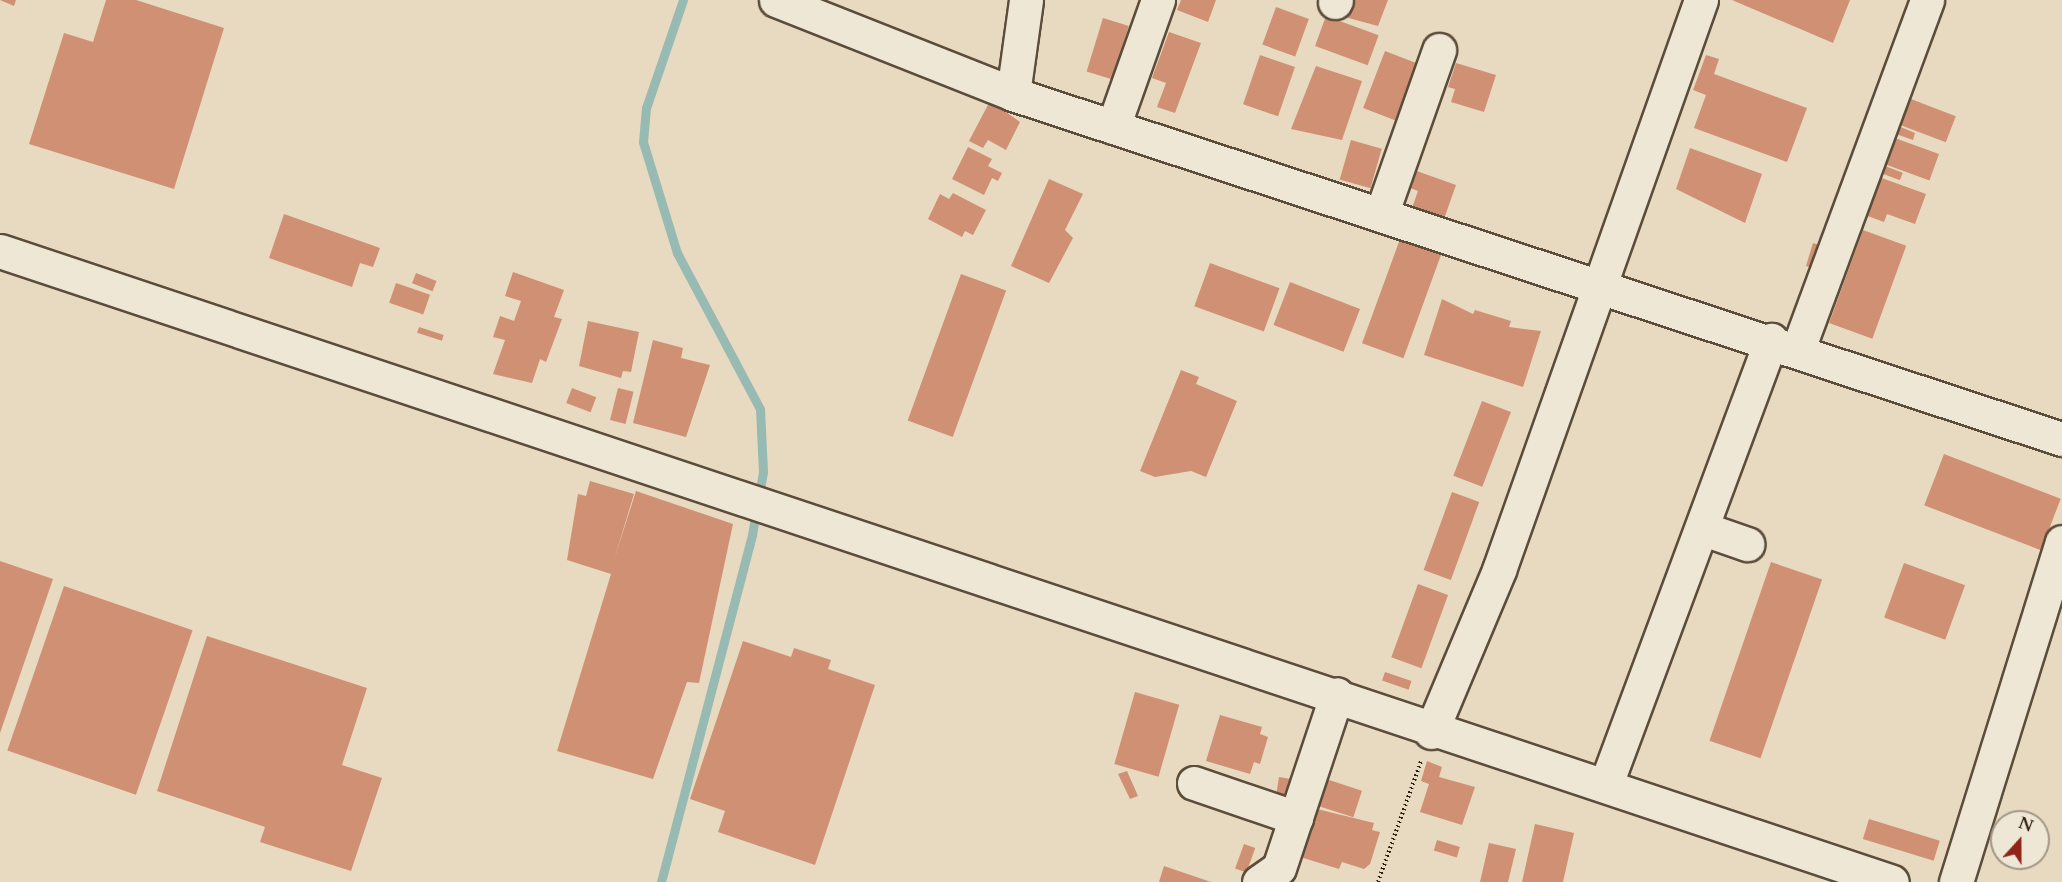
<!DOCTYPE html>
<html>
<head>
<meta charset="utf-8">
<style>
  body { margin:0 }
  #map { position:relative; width:2062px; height:882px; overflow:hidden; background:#e7dac0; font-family:Cardo,serif }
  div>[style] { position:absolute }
  .stream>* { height:9px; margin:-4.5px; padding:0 4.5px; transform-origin:4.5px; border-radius:4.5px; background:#97bab3 }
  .building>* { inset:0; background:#d09073; transform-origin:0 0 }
  .path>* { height:4px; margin-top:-2px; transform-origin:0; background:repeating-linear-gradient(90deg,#2e1e0f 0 1.5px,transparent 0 4.5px) }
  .roads { filter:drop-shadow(2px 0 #5c4d3b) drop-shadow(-2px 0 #5c4d3b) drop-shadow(0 2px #5c4d3b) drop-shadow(0 -2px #5c4d3b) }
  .street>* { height:33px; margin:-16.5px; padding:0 16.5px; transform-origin:16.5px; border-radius:16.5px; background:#efe7d6 }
  .secondary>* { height:33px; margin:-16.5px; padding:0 16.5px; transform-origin:16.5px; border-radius:16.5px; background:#efe7d6 }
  span { translate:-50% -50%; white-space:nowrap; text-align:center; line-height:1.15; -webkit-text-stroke:4.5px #efe7d6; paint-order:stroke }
  .north { position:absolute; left:1990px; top:810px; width:60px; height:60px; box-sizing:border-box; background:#efe7d6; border:2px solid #a29786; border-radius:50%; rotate:21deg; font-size:16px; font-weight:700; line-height:24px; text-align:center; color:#2e1e0f }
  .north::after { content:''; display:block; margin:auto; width:21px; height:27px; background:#8f2418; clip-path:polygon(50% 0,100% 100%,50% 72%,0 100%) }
</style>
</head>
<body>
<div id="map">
  <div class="stream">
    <i style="left:661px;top:882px;width:359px;rotate:-75.3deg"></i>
    <i style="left:752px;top:535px;width:64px;rotate:-80.1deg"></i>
    <i style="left:763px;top:472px;width:63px;rotate:-92.7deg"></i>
    <i style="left:760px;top:409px;width:177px;rotate:-118deg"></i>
    <i style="left:677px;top:253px;width:116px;rotate:-107deg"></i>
    <i style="left:643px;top:142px;width:34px;rotate:-85deg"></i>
    <i style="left:646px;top:108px;width:114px;rotate:-71.1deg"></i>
  </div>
  <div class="building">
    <i style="clip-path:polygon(0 0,16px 0,14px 6px)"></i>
    <i style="clip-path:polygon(106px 0,136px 0,224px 28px,174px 189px,29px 144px,64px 33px,93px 42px)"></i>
    <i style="clip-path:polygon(1181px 0,1216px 0,1208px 22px,1177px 10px)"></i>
    <i style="clip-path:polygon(1347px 0,1388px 0,1378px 26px,1341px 16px)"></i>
    <i style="clip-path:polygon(1732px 0,1850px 0,1833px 43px)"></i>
    <i style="left:1276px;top:7px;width:35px;height:40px;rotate:20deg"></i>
    <i style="left:1326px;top:16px;width:56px;height:32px;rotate:20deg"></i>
    <i style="left:1103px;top:18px;width:27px;height:56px;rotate:17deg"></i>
    <i style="clip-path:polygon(1169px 32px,1201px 43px,1175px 113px,1157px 107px,1166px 83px,1152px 78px)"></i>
    <i style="left:1385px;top:51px;width:34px;height:61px;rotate:21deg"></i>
    <i style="left:1260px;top:55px;width:37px;height:52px;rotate:19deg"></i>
    <i style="clip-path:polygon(1706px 55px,1719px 59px,1714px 74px,1807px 108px,1787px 162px,1694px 128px,1706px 95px,1693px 90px)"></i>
    <i style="clip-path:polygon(1456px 63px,1496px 75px,1484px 112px,1451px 102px,1455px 89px,1448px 87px)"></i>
    <i style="clip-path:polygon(1316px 66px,1362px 81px,1342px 140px,1291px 129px)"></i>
    <i style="left:1911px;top:99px;width:48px;height:28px;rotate:21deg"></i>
    <i style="clip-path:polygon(990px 101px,1020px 122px,1006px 150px,988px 140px,983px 148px,969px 141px)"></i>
    <i style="clip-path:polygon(1896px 125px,1915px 133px,1913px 140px,1893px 133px)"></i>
    <i style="left:1892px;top:137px;width:50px;height:28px;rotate:20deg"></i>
    <i style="left:1351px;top:140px;width:32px;height:41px;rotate:16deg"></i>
    <i style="clip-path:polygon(968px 147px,992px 159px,988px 166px,1002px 173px,998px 181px,992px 178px,984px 195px,952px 179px)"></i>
    <i style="clip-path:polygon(1690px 148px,1762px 174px,1745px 223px,1676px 189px)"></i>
    <i style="left:1885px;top:166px;width:19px;height:8px;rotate:21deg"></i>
    <i style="clip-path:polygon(1414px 170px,1456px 185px,1444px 219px,1412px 208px,1418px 191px,1408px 187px)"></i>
    <i style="clip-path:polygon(1879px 177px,1926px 194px,1915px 224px,1887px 214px,1884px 222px,1865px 215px)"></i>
    <i style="clip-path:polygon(1049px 179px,1083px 194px,1065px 230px,1073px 238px,1049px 283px,1011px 266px)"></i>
    <i style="clip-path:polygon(953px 193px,986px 210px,973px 235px,965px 231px,962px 237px,928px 219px,940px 194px,949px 199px)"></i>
    <i style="clip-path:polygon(284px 214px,380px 248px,373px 267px,360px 263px,352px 287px,269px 258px)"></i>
    <i style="left:1863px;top:230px;width:46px;height:99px;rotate:20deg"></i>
    <i style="left:1400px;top:239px;width:44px;height:111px;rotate:20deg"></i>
    <i style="left:1813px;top:243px;width:10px;height:24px;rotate:17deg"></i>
    <i style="left:1210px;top:263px;width:74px;height:46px;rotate:20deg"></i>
    <i style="clip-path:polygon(513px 272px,564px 290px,554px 317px,562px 319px,546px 362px,540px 359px,532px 383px,493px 374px,505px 340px,493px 337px,500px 316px,514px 321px,521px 301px,505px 296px)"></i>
    <i style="left:416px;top:273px;width:22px;height:11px;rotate:21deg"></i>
    <i style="left:961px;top:274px;width:48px;height:156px;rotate:20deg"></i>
    <i style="left:1290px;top:282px;width:75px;height:46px;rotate:21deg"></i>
    <i style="left:396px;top:283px;width:36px;height:21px;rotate:19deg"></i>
    <i style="clip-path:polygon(1442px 299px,1473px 314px,1475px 310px,1511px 321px,1509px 327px,1541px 331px,1523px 387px,1424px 355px)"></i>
    <i style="clip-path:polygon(588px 321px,639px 332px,631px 372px,623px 371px,621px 378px,579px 366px)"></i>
    <i style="left:419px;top:327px;width:26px;height:6px;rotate:18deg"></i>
    <i style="clip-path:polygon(653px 340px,683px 348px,681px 358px,710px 365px,686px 437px,633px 423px)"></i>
    <i style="clip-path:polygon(1181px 370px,1199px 377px,1196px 384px,1237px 401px,1206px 477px,1191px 471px,1155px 477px,1140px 471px)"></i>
    <i style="left:572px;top:388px;width:26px;height:16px;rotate:21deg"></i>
    <i style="left:618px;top:388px;width:16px;height:33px;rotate:14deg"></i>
    <i style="left:1482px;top:401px;width:31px;height:80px;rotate:21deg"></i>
    <i style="left:1944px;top:454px;width:125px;height:55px;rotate:21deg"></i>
    <i style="clip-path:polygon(590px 481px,634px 494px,614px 560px,636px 491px,733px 524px,699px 683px,687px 682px,653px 779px,557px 751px,611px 574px,567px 560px,578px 494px,586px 496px)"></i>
    <i style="left:1452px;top:492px;width:29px;height:83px;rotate:20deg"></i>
    <i style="clip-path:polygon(0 561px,53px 579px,0 733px)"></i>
    <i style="left:1771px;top:562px;width:54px;height:189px;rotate:19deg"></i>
    <i style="left:1904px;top:563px;width:65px;height:58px;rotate:20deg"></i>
    <i style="left:1418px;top:584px;width:32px;height:78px;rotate:20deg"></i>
    <i style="left:64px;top:586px;width:136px;height:174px;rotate:19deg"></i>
    <i style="clip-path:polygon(207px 636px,367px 688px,342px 765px,382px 778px,351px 871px,260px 842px,265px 827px,157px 791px)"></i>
    <i style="clip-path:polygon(743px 641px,791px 657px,794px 648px,831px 660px,828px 669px,875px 685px,815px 865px,718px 832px,725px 811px,690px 799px)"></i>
    <i style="left:1385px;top:672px;width:28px;height:9px;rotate:19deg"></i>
    <i style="left:1135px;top:692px;width:46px;height:75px;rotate:16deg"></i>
    <i style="clip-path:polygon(1220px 715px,1262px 727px,1260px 734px,1268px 737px,1260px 764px,1254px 762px,1250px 774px,1206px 761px)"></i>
    <i style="clip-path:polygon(1427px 761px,1442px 767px,1439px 777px,1475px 787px,1462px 825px,1420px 812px,1429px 784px,1421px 781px)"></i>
    <i style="clip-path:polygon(1127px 771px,1138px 796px,1130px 799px,1118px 774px)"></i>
    <i style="left:1279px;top:777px;width:12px;height:19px;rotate:9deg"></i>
    <i style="left:1323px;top:778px;width:41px;height:28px;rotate:18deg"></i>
    <i style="clip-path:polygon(1313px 808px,1374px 823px,1372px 830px,1380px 832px,1370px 864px,1364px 869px,1342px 862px,1339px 869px,1297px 856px)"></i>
    <i style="left:1869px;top:819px;width:74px;height:21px;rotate:17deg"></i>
    <i style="clip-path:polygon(1535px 824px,1574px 833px,1563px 882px,1522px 882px)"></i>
    <i style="left:1437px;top:840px;width:24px;height:11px;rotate:17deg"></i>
    <i style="clip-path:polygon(1489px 843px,1516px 849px,1508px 882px,1480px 882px)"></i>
    <i style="left:1244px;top:844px;width:12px;height:26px;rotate:20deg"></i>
    <i style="clip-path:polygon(1164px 866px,1211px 882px,1159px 882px)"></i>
  </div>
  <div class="path">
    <i style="left:1378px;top:882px;width:128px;rotate:-70.4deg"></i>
  </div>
  <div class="roads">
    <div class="street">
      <i style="left:776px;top:0;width:255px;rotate:21.6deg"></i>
      <i style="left:1013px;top:94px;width:1104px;rotate:18.21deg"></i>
      <i style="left:1335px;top:2px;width:2px;rotate:-63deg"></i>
      <i style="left:1013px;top:94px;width:95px;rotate:-82.1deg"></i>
      <i style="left:1113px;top:127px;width:135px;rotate:-70.5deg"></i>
      <i style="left:1381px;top:215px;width:175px;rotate:-70.6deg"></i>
      <i style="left:1798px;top:349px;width:372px;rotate:-69.7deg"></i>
      <i style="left:1704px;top:529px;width:46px;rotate:19.2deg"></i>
      <i style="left:1431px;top:732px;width:176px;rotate:-67.2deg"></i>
      <i style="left:1499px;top:570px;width:605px;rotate:-70.49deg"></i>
      <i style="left:1194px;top:783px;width:108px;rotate:18.9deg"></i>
      <i style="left:1606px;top:784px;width:474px;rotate:-69.6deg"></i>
      <i style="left:1259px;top:882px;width:24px;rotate:-35deg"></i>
      <i style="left:1279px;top:868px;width:183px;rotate:-71.6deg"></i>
      <i style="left:1956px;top:882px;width:356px;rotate:-72.7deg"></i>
    </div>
    <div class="secondary">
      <i style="left:0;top:251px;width:1994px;rotate:18.44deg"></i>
    </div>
  </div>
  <div class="north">N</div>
</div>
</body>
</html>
